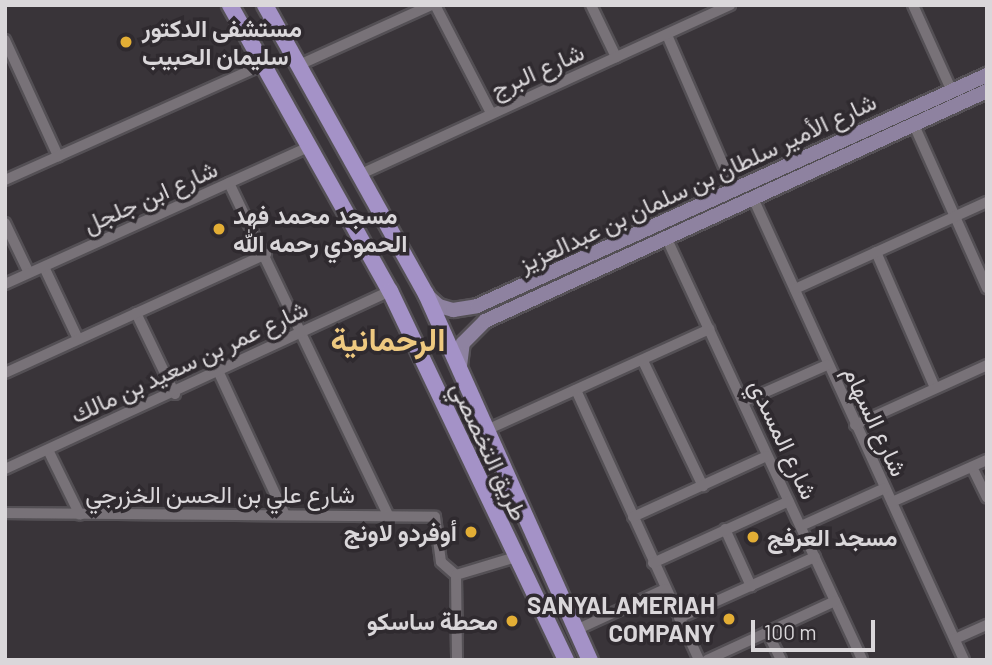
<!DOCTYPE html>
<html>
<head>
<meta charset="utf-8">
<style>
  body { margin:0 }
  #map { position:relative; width:992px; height:665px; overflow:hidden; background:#393439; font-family:Barlow,Vazirmatn,sans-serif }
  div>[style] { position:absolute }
  .roads { filter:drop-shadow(2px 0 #545055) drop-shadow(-2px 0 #545055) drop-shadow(0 2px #545055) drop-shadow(0 -2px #545055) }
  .street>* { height:10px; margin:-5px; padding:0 5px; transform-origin:5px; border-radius:5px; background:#787278 }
  .secondary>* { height:14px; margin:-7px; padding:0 7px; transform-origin:7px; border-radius:7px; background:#8e82a0 }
  .primary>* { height:16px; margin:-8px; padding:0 8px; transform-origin:8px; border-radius:8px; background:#a492c7 }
  .dots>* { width:19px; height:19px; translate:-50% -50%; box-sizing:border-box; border:4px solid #2f2a2f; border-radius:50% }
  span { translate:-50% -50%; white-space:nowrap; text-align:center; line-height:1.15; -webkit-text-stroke:7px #2f2a2f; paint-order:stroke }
  .poi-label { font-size:24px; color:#dad7da; font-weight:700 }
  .left { translate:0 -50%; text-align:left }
  .right { translate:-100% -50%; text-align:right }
  .street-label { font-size:24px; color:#dad7da }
  .district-label { font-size:32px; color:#eec980; font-weight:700 }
  .frame { position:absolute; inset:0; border:7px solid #dad7da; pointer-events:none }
  .scale { position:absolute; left:751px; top:620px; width:124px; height:32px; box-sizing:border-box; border:4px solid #dad7da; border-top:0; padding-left:9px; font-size:21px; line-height:24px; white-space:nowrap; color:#dad7da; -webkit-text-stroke:5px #2f2a2f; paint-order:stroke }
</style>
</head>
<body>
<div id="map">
  <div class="roads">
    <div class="street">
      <i style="left:435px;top:5px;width:122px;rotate:62.6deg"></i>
      <i style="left:591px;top:5px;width:58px;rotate:64.3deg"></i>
      <i style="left:913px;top:5px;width:92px;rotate:65.7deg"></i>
      <i style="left:667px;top:35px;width:169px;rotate:66.6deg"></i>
      <i style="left:5px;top:40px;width:128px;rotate:65.4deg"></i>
      <i style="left:299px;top:65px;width:145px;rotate:-24.4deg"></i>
      <i style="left:914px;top:125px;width:179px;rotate:65.9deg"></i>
      <i style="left:361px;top:174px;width:406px;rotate:-24.6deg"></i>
      <i style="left:5px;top:180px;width:286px;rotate:-24.1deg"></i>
      <i style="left:229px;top:183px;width:370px;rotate:64.4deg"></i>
      <i style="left:753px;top:198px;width:508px;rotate:65.45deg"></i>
      <i style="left:5px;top:223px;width:55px;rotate:64.4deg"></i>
      <i style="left:666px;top:237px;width:466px;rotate:65.1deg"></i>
      <i style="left:876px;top:252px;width:148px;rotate:66.5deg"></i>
      <i style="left:44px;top:267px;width:80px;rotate:64.7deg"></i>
      <i style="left:5px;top:284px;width:336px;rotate:-24.3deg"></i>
      <i style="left:795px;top:289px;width:211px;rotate:-24.4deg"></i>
      <i style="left:136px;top:313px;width:90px;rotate:64.3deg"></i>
      <i style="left:643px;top:361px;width:139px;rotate:64.4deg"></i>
      <i style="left:5px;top:373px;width:287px;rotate:-24.5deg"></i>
      <i style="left:219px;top:373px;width:154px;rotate:65.1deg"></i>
      <i style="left:576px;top:390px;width:297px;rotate:65.5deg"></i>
      <i style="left:743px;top:402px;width:92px;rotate:-23.8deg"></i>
      <i style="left:855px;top:425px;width:145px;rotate:-24.4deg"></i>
      <i style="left:489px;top:429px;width:242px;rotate:-24.4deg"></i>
      <i style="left:48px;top:450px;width:72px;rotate:63.8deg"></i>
      <i style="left:972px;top:467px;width:34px;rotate:64deg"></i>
      <i style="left:5px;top:469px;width:424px;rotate:-24.8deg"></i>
      <i style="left:892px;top:502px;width:104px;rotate:-23.9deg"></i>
      <i style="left:5px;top:513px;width:430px;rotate:0.5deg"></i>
      <i style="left:435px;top:517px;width:45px;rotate:82.4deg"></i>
      <i style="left:441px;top:562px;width:20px;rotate:41deg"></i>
      <i style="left:633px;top:517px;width:147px;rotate:-24.5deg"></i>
      <i style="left:801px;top:526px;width:92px;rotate:-24.3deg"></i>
      <i style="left:725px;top:529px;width:63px;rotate:65.5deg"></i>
      <i style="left:653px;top:563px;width:149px;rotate:-24.5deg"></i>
      <i style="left:456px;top:575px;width:85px;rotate:89.3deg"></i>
      <i style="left:456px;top:575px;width:63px;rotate:-16.7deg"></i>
      <i style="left:679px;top:618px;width:149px;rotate:-24.2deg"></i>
      <i style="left:576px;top:630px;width:98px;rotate:-24.7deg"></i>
      <i style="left:767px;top:632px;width:31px;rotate:63deg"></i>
      <i style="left:955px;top:639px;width:35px;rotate:-24deg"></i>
      <i style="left:707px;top:660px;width:141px;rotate:-24.7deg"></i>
    </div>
    <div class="secondary">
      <i style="left:427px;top:295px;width:16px;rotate:43deg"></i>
      <i style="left:439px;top:306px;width:15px;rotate:16deg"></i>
      <i style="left:453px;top:310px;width:24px;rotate:-9deg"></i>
      <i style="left:477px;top:306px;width:560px;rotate:-24.37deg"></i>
      <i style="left:460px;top:366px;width:23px;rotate:-83deg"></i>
      <i style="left:463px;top:343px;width:31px;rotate:-45deg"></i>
      <i style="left:485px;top:321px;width:552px;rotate:-24.62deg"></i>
    </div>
    <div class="primary">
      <i style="left:230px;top:5px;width:328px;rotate:60.8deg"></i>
      <i style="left:390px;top:291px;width:409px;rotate:64.5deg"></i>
      <i style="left:265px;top:5px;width:331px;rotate:60.9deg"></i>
      <i style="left:426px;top:294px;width:401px;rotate:65.9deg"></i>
    </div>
  </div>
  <div class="dots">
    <i style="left:126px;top:42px;background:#e3ae35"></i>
    <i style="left:219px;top:229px;background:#e3ae35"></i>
    <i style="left:471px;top:532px;background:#e3ae35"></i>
    <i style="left:753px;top:537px;background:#e3ae35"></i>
    <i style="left:729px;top:619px;background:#e3ae35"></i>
    <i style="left:512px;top:621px;background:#e3ae35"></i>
  </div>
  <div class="poi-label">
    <span class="left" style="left:142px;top:42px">مستشفى الدكتور<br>سليمان الحبيب</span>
    <span class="left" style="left:233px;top:229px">مسجد محمد فهد<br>الحمودي رحمه الله</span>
    <span class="right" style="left:457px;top:532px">أوفردو لاونج</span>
    <span class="left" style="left:767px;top:537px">مسجد العرفج</span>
    <span class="right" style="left:715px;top:619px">SANYALAMERIAH<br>COMPANY</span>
    <span class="right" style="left:498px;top:621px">محطة ساسكو</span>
  </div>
  <div class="street-label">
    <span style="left:537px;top:70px;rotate:-24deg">شارع البرج</span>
    <span style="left:697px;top:182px;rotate:-25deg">شارع الأمير سلطان بن سلمان بن عبدالعزيز</span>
    <span style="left:150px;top:196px;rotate:-24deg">شارع ابن جلجل</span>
    <span style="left:189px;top:361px;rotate:-25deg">شارع عمر بن سعيد بن مالك</span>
    <span style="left:876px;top:421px;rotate:65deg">شارع السهام</span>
    <span style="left:784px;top:439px;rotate:65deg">شارع المسدي</span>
    <span style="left:490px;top:451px;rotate:65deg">طريق التخصصي</span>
    <span style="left:220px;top:494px">شارع علي بن الحسن الخزرجي</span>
  </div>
  <div class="district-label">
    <span style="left:388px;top:338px">الرحمانية</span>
  </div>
  <div class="frame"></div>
  <div class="scale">100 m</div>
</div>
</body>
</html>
